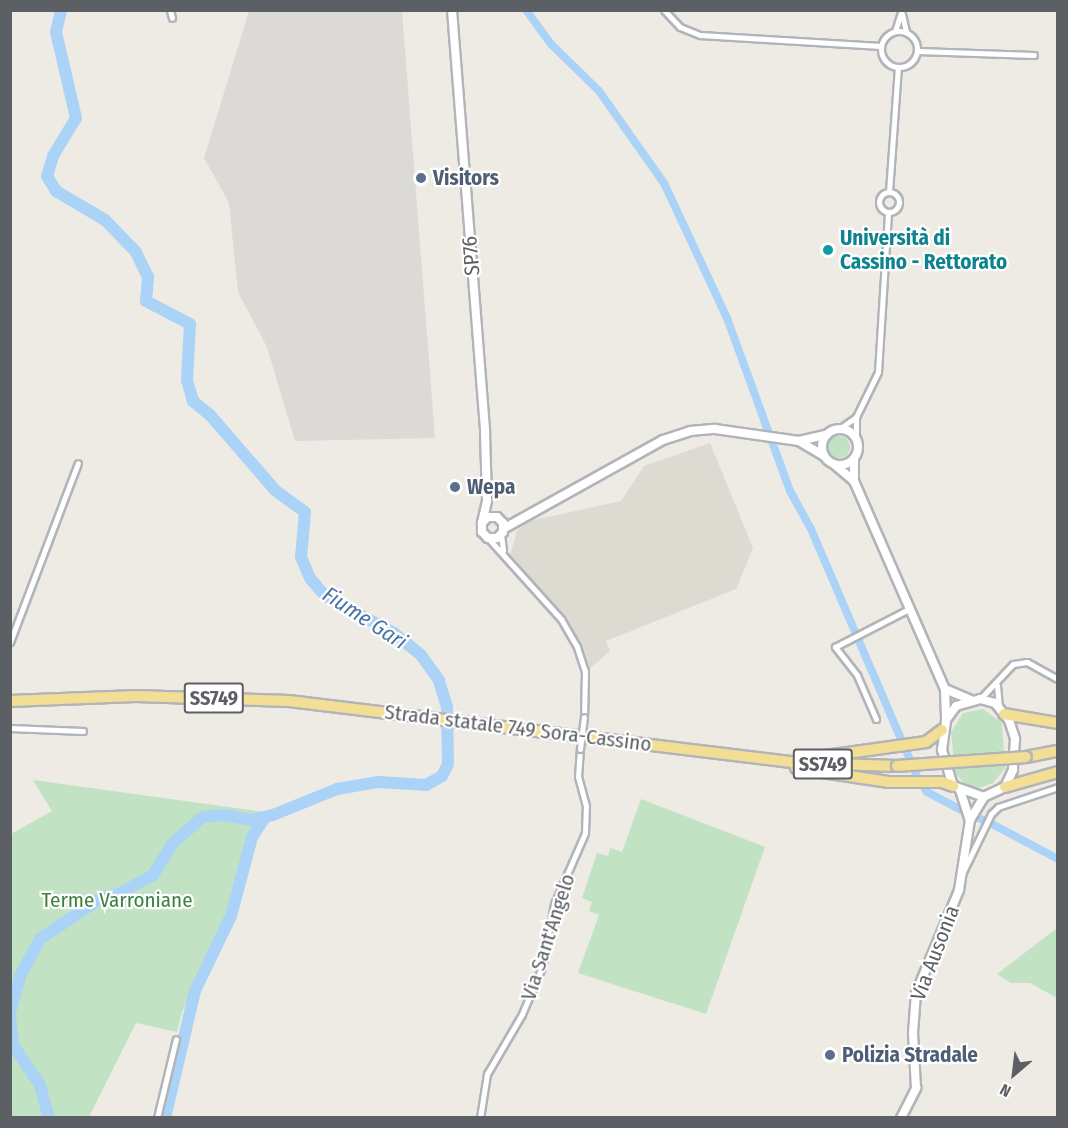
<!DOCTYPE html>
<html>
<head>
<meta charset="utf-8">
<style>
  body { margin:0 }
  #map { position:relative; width:1068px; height:1128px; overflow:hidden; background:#edebe4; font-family:"Fira Sans Condensed",sans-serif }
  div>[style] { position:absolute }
  .industrial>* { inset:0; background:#dcdad6 }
  .education>* { inset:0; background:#dddad2 }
  .green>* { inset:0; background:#c2e2c4 }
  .round { border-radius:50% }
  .canal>* { height:8px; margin:-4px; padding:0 4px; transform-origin:4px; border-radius:4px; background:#aad3f7 }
  .river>* { height:12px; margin:-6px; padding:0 6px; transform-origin:6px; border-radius:6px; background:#aad3f7 }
  .roads { filter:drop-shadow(2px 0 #b1b4b8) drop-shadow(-2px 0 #b1b4b8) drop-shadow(0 2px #b1b4b8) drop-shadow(0 -2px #b1b4b8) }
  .street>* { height:5px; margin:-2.5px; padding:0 2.5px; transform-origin:2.5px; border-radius:2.5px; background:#fff }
  .street>.ring { margin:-2.5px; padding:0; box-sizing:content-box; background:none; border:5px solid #fff; border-radius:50% }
  .secondary>* { height:8px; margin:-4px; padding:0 4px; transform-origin:4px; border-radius:4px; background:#fff }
  .secondary>.ring { margin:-4px; padding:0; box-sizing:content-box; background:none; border:8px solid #fff; border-radius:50% }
  .highway>* { height:10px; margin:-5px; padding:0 5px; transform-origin:5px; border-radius:5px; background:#f2de95 }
  .bridges { filter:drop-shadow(2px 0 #b1b4b8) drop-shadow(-2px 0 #b1b4b8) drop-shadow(0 2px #b1b4b8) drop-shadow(0 -2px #b1b4b8) }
  .street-bridge>* { height:5px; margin:-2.5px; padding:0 2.5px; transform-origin:2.5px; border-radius:2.5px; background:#fff }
  .highway-bridge>* { height:10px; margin:-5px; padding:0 5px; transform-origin:5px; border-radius:5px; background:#f2de95 }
  .dots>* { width:16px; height:16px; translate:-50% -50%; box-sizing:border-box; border:3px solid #fff; border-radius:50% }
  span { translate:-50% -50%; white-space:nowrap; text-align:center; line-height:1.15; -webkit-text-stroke:4.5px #fff; paint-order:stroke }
  .shield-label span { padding:2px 4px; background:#fff; border:2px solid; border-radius:4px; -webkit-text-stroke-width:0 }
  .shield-label { font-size:20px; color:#5c5f63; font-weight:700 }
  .service-label { font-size:21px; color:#4e5e75; font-weight:700 }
  .left { translate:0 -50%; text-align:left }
  .culture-label { font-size:21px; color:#0d838f; font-weight:700 }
  .street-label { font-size:21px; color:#5c5f63 }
  .park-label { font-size:21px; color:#3d8042 }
  .water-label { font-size:22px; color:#4974a6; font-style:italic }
  .frame { position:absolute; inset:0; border:12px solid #5c5f63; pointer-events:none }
  .north { position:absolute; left:984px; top:1044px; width:60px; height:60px; -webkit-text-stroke:4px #fff; paint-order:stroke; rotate:208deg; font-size:16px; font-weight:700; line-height:24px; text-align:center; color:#5c5f63 }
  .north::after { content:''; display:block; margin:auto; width:21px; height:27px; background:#5c5f63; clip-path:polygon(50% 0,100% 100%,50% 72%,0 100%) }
</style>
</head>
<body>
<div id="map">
  <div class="industrial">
    <i style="clip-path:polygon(249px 11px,402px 11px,435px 438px,295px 441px,267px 347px,238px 292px,229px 203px,204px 158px)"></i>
  </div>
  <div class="education">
    <i style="clip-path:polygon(710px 443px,753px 548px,736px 589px,606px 641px,610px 651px,589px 669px,573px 633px,510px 555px,517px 531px,529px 521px,621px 501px,644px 466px)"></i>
  </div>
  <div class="green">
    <i class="round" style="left:828px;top:436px;width:22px;height:22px"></i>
    <i style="clip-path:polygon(983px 709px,1002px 723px,1005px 768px,993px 783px,979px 788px,966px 785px,955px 773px,951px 732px,963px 713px)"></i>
    <i style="clip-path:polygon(33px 780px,265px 812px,242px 859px,228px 915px,182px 1012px,177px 1032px,136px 1023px,89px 1117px,11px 1117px,11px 834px,52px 811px)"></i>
    <i style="clip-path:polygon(641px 799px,765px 847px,706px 1014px,578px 973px,599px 915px,589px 911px,592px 902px,582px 898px,597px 853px,608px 856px,610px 848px,622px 852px)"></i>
    <i style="clip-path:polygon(1057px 928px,1057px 998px,1030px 983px,1011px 983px,997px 974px)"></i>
  </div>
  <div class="canal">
    <i style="left:526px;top:10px;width:42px;rotate:53.7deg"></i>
    <i style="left:551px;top:44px;width:67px;rotate:44.4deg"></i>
    <i style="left:599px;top:91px;width:113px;rotate:54.8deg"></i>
    <i style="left:664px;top:183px;width:149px;rotate:65deg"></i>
    <i style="left:727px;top:318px;width:184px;rotate:70deg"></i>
    <i style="left:790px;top:491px;width:43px;rotate:61.1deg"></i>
    <i style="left:811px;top:529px;width:269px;rotate:66.8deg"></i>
    <i style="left:917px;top:776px;width:19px;rotate:58deg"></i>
    <i style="left:927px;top:792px;width:41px;rotate:27.8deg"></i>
    <i style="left:975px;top:816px;width:11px;rotate:27deg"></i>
    <i style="left:990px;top:823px;width:77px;rotate:27.9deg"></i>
  </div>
  <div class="river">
    <i style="left:10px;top:1012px;width:37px;rotate:-74deg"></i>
    <i style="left:20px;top:976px;width:42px;rotate:-61.6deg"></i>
    <i style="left:40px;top:939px;width:77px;rotate:-33.9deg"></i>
    <i style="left:104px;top:896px;width:13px;rotate:-4deg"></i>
    <i style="left:117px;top:895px;width:41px;rotate:-29.1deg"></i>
    <i style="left:153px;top:875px;width:39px;rotate:-58deg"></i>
    <i style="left:174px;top:842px;width:38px;rotate:-41deg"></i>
    <i style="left:203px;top:817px;width:22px;rotate:-5deg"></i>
    <i style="left:225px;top:815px;width:26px;rotate:11deg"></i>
    <i style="left:251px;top:820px;width:23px;rotate:-13deg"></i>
    <i style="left:273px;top:815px;width:69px;rotate:-22.1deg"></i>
    <i style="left:337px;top:789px;width:42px;rotate:-9.7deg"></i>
    <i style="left:378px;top:782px;width:48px;rotate:3.6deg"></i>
    <i style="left:426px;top:785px;width:18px;rotate:-29deg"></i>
    <i style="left:442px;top:776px;width:13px;rotate:-63deg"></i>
    <i style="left:448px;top:764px;width:57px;rotate:-91deg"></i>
    <i style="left:447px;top:707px;width:28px;rotate:-107deg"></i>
    <i style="left:439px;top:680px;width:31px;rotate:-126deg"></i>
    <i style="left:421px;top:655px;width:35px;rotate:-141deg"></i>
    <i style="left:394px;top:633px;width:78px;rotate:-151.8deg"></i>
    <i style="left:325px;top:596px;width:23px;rotate:-130deg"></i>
    <i style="left:310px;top:578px;width:23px;rotate:-113deg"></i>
    <i style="left:301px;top:557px;width:45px;rotate:-84.9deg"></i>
    <i style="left:305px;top:512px;width:37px;rotate:-144deg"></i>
    <i style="left:275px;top:490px;width:99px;rotate:-130.9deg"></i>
    <i style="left:210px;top:415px;width:22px;rotate:-141deg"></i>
    <i style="left:193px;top:401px;width:22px;rotate:-106deg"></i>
    <i style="left:187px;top:380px;width:56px;rotate:-86.9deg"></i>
    <i style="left:190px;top:324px;width:50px;rotate:-152.4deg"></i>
    <i style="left:146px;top:301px;width:24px;rotate:-85deg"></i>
    <i style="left:148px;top:277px;width:28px;rotate:-116deg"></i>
    <i style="left:136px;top:252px;width:45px;rotate:-134.1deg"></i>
    <i style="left:105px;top:220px;width:57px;rotate:-149.4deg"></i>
    <i style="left:56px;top:191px;width:17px;rotate:-121deg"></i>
    <i style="left:47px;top:176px;width:21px;rotate:-73deg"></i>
    <i style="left:53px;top:156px;width:44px;rotate:-58.8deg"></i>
    <i style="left:76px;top:118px;width:88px;rotate:-103.1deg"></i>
    <i style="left:56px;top:32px;width:23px;rotate:-77deg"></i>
    <i style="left:10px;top:1017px;width:28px;rotate:84deg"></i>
    <i style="left:13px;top:1045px;width:48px;rotate:56deg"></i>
    <i style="left:40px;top:1085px;width:34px;rotate:75deg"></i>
    <i style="left:165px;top:1118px;width:130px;rotate:-76.7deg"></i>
    <i style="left:195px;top:991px;width:83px;rotate:-64.4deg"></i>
    <i style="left:231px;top:916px;width:82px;rotate:-75.1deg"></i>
    <i style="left:252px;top:837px;width:24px;rotate:-57deg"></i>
  </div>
  <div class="roads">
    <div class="street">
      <i style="left:170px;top:10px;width:8px;rotate:76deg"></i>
      <i style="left:664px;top:10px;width:23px;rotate:47deg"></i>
      <i style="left:680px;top:27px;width:22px;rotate:22deg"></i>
      <i style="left:700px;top:35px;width:181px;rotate:3.5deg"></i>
      <i style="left:902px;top:14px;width:18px;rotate:77deg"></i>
      <i class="ring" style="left:881px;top:31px;width:31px;height:31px"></i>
      <i style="left:895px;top:31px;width:22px;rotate:-72deg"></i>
      <i style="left:918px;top:51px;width:116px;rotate:2deg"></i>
      <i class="ring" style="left:879px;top:192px;width:15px;height:15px"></i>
      <i style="left:889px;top:192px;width:125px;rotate:-85.9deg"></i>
      <i style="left:856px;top:417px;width:21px;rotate:90deg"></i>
      <i style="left:839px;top:429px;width:21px;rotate:-35deg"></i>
      <i style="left:856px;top:417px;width:50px;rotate:-63.9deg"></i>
      <i style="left:878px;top:372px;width:160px;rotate:-86.4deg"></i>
      <i style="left:501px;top:534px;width:17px;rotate:83deg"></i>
      <i style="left:488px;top:538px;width:109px;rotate:48deg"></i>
      <i style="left:561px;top:619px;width:32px;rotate:60deg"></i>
      <i style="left:577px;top:647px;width:25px;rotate:72deg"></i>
      <i style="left:585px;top:671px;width:46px;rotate:91.2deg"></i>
      <i style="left:10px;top:642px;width:191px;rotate:-69.2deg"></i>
      <i style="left:997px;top:685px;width:22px;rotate:85deg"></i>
      <i style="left:980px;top:699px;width:48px;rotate:-46.7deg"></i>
      <i style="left:1013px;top:664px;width:14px;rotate:-8deg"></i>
      <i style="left:1027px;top:662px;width:35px;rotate:29deg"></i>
      <i style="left:876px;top:719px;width:48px;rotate:-113.4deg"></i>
      <i style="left:857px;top:675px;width:36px;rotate:-128deg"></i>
      <i style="left:835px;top:647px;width:83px;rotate:-27.2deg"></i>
      <i style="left:10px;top:728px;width:73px;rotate:2.4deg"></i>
      <i style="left:962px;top:874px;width:67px;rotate:-64.2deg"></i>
      <i style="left:991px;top:814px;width:10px;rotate:-45deg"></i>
      <i style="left:998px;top:807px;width:63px;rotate:-18.4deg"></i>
      <i style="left:157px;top:1118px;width:81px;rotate:-76.5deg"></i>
      <i style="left:480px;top:1118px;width:45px;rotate:-81deg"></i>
      <i style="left:487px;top:1074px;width:69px;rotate:-59.7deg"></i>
      <i style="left:522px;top:1014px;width:51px;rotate:-66.9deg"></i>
      <i style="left:542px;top:967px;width:64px;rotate:-79.2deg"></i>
      <i style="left:554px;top:904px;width:77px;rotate:-66.4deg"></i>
      <i style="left:585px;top:833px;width:27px;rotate:-88deg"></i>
      <i style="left:586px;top:806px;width:30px;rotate:-105deg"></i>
      <i style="left:578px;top:777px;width:28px;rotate:-86deg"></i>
    </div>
    <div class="secondary">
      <i style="left:452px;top:10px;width:424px;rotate:85.5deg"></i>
      <i style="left:485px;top:433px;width:68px;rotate:88.3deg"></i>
      <i style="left:487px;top:501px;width:23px;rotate:103deg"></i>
      <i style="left:482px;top:523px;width:9px;rotate:90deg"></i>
      <i style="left:482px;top:532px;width:8px;rotate:45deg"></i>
      <i style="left:488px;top:538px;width:9px"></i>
      <i style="left:497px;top:538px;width:8px;rotate:-45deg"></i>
      <i style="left:503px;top:532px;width:9px;rotate:-90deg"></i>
      <i style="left:503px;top:523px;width:8px;rotate:-135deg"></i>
      <i style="left:497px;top:517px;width:9px;rotate:180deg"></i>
      <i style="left:488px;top:517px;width:8px;rotate:135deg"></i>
      <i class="ring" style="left:822px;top:429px;width:28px;height:28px"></i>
      <i style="left:799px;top:441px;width:28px;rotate:-13deg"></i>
      <i style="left:854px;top:459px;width:22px;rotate:90deg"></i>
      <i style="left:854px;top:481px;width:227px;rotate:66.4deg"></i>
      <i style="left:945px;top:689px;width:31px;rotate:88deg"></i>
      <i style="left:835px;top:465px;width:25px;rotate:40deg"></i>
      <i style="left:503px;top:529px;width:183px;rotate:-29.1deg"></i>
      <i style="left:663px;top:440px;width:28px;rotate:-18deg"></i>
      <i style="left:690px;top:431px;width:25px;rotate:-5deg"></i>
      <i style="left:715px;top:429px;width:85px;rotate:8.1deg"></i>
      <i style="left:799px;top:441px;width:29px;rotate:31deg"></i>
      <i style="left:945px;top:689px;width:28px;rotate:23deg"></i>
      <i style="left:980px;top:699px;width:16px;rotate:15deg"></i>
      <i style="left:995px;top:703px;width:22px;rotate:51deg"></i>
      <i style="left:1009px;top:720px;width:20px;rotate:72deg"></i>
      <i style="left:1015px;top:739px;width:31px;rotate:94deg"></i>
      <i style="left:1013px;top:770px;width:19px;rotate:115deg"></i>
      <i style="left:1005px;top:787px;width:23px;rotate:155deg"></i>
      <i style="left:984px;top:797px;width:33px;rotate:-160deg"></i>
      <i style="left:953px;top:786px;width:38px;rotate:-107deg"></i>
      <i style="left:942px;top:750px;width:30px;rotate:-82deg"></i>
      <i style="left:946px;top:720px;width:17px;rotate:-54deg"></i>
      <i style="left:956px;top:706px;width:25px;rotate:-16deg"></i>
      <i style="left:960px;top:790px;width:32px;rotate:72deg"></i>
      <i style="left:901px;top:1118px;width:34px;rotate:-63deg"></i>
      <i style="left:916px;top:1088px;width:55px;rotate:-93.1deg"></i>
      <i style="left:913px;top:1033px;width:40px;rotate:-85.7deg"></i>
      <i style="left:916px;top:993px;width:112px;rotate:-67.3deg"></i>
      <i style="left:959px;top:890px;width:71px;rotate:-81.1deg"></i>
      <i style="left:970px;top:820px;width:27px;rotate:-59deg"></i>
    </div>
    <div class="highway">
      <i style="left:10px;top:701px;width:126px;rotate:-2.3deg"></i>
      <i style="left:136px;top:696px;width:153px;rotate:1.9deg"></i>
      <i style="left:289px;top:701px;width:515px;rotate:6.92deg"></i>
      <i style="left:800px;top:763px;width:97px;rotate:1.8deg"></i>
      <i style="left:1004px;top:714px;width:55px;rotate:9.5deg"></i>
      <i style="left:819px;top:757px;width:108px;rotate:-8deg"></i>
      <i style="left:926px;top:742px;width:20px;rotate:-37deg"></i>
      <i style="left:1026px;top:757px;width:33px;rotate:-11deg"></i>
      <i style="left:796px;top:768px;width:94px;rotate:8.6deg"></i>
      <i style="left:889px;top:782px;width:53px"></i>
      <i style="left:942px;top:782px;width:12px;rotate:20deg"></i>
      <i style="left:1005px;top:787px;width:55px;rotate:-15.8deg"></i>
    </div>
  </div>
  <div class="bridges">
    <div class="street-bridge">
      <i style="left:580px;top:749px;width:32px;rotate:-83deg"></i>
    </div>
    <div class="highway-bridge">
      <i style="left:897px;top:766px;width:129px;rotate:-4deg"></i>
    </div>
  </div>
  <div class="dots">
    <i style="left:421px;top:178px;background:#5c6f8a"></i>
    <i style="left:828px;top:250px;background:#0f9aa8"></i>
    <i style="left:455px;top:487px;background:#5c6f8a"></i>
    <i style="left:830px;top:1055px;background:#5c6f8a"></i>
  </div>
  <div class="shield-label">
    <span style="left:214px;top:698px">SS749</span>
    <span style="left:823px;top:764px">SS749</span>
  </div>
  <div class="service-label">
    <span class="left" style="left:433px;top:178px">Visitors</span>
    <span class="left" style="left:467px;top:487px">Wepa</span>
    <span class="left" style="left:842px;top:1055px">Polizia Stradale</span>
  </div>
  <div class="culture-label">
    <span class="left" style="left:840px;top:250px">Università di<br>Cassino - Rettorato</span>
  </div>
  <div class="street-label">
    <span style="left:471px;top:256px;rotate:-95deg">SP76</span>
    <span style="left:518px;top:728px;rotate:7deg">Strada statale 749 Sora-Cassino</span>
    <span style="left:548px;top:937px;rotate:-72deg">Via Sant'Angelo</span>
    <span style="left:935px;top:953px;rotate:-69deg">Via Ausonia</span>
  </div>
  <div class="park-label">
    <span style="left:117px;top:900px">Terme Varroniane</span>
  </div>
  <div class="water-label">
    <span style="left:365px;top:618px;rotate:33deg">Fiume Gari</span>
  </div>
  <div class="frame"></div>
  <div class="north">N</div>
</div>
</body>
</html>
